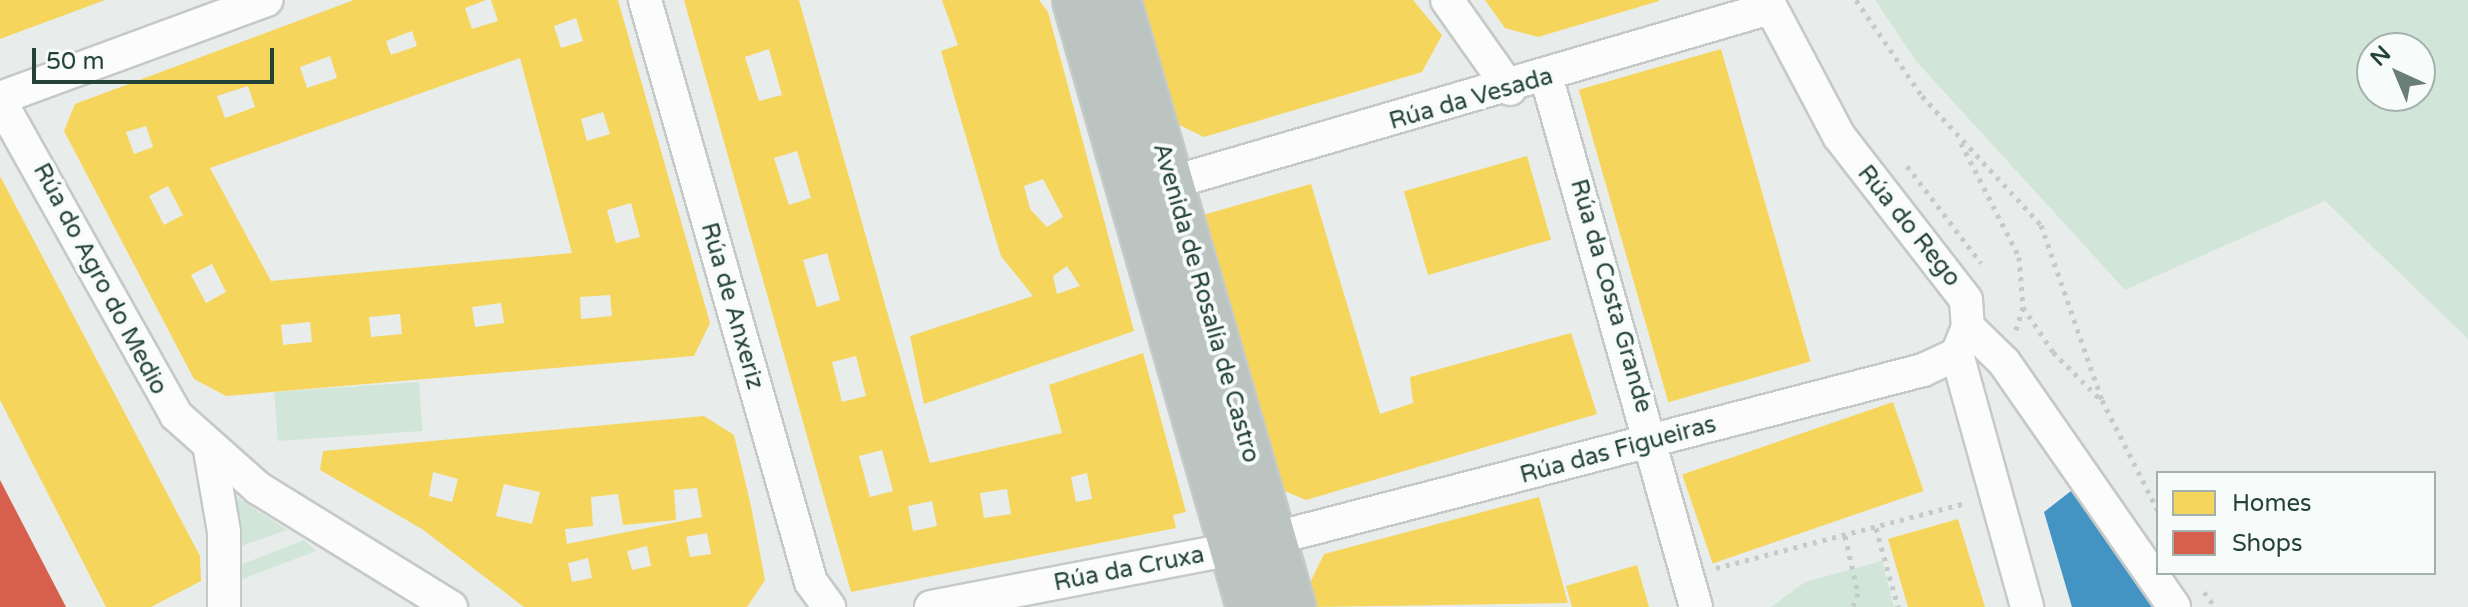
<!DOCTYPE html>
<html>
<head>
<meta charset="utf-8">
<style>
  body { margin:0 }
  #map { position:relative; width:2468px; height:607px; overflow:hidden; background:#e8edeb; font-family:"Varela Round",sans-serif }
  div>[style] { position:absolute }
  .green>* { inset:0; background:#d1e6d8; transform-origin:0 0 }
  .homes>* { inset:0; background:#f6d55c; transform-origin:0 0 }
  .shops>* { inset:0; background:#d6604d }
  .schools>* { inset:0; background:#4393c3 }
  .path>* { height:5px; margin-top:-2.5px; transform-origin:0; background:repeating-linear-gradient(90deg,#c3ccca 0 4px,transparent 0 10px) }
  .roads { filter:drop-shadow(2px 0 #c5cac8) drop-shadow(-2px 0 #c5cac8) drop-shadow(0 2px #c5cac8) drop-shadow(0 -2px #c5cac8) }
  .street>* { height:32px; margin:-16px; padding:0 16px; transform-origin:16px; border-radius:16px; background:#fcfcfc }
  .highway>* { height:44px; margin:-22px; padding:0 22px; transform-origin:22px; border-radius:22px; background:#bcc4c2 }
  span { translate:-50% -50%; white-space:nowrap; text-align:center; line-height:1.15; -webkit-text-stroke:8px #f7fbf9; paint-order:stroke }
  .street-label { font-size:24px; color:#24423a }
  .legend { position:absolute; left:2156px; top:471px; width:280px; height:104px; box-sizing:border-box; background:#f7fbf9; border:2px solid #a3b1ad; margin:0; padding:10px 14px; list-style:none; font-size:24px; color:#24423a }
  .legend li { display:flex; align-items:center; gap:16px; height:40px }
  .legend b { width:40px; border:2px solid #a3b1ad }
  .north { position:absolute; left:2356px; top:32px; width:80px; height:80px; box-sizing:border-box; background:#f7fbf9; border:2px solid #a3b1ad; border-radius:50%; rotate:316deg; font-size:22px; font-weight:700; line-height:32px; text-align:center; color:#24423a }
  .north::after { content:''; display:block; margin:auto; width:28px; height:36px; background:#697e78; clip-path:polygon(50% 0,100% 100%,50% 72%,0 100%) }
  .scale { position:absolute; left:32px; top:48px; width:242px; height:36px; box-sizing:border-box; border:4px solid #24423a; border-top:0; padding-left:10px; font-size:24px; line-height:28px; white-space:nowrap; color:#24423a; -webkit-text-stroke:6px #f7fbf9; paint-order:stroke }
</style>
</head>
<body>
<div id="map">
  <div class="green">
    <i style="clip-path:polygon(evenodd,1875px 0,2468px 0,2468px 339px,2325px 201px,2125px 290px,1916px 61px,1875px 0,2372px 48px,2420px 48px,2420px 96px,2372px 96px,2372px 48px)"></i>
    <i style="left:419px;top:382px;width:49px;height:145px;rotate:86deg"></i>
    <i style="clip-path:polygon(237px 497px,287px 530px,241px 546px)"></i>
    <i style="clip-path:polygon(304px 540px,316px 551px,235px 582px,235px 567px)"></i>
    <i style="clip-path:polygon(1882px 561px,1894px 607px,1771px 607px,1805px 582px)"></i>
  </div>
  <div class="homes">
    <i style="clip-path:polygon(0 0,105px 0,0 39px)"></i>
    <i style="clip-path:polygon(evenodd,354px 0,486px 0,465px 8px,472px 29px,498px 21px,491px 0,618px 0,710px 323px,694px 356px,226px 396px,194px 379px,64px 131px,75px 104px,354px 0,576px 18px,583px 41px,561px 48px,554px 26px,576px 18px,354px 0,412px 31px,417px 46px,391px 55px,386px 41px,412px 31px,354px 0,330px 56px,337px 78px,307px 88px,300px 67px,330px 56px,354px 0,520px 58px,572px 253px,271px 281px,210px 168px,520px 58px,354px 0,248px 86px,255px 107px,225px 118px,217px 96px,248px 86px,354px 0,603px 112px,610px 134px,587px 141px,581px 119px,603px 112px,354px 0,146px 126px,153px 147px,134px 154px,126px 132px,146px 126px,354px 0,168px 186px,183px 215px,164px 225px,149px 196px,168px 186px,354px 0,631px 203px,640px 237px,616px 243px,607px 210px,631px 203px,354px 0,212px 264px,226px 292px,206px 303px,191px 275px,212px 264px,354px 0,610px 295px,612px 316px,581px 319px,580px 297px,610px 295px,354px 0,501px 303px,504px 323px,475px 327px,472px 307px,501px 303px,354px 0,400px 314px,402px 334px,371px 337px,369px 317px,400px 314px,354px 0,310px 322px,312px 342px,283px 345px,281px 325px,310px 322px)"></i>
    <i style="clip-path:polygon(evenodd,684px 0,799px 0,930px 463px,1062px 433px,1049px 385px,1143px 353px,1186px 512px,1173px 515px,1176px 528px,851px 592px,684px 0,769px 49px,782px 95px,759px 101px,745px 57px,769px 49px,684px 0,797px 151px,811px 198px,789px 205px,774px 158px,797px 151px,684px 0,827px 253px,840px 300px,817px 307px,803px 260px,827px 253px,684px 0,856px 356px,866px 396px,842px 402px,832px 362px,856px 356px,684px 0,882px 450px,893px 491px,870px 497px,859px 456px,882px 450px,684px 0,1087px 473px,1092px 499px,1076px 502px,1071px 477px,1087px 473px,684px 0,1007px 489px,1011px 514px,984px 518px,980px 493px,1007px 489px,684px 0,932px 501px,937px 526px,913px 531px,908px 506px,932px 501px)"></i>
    <i style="clip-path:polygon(evenodd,942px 0,1039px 0,1048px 12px,1134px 331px,924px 404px,910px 336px,1033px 296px,1001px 256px,991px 223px,941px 51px,958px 45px,942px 0,1043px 179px,1063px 217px,1047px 227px,1030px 209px,1024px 186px,1043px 179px,942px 0,1067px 266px,1080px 286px,1057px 294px,1053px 276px,1067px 266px)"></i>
    <i style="clip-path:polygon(1140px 0,1413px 0,1442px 35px,1422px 72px,1204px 137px,1175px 123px)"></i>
    <i style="clip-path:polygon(1485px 0,1659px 0,1659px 1px,1538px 37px,1505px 28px)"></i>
    <i style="left:1721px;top:49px;width:325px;height:148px;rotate:74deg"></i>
    <i style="left:1527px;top:156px;width:87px;height:128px;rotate:74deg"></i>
    <i style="clip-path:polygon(0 176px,200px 556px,201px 581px,151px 607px,106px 607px,0 400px)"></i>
    <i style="clip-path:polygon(1311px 184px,1380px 414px,1413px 403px,1410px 377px,1571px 333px,1597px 414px,1306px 500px,1282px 490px,1203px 215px)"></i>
    <i style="left:1893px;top:402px;width:94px;height:223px;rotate:71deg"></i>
    <i style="clip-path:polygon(evenodd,704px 416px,734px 435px,751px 506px,765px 580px,747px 607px,524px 607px,422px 529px,320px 470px,323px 451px,704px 416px,433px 472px,458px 479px,452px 502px,429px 496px,433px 472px,704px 416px,504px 484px,540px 492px,532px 524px,496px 516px,504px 484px,704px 416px,697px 488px,702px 517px,567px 544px,565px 529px,593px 526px,591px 497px,618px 494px,623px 525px,676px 520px,674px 490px,697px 488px,704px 416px,707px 533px,711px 554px,690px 557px,686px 537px,707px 533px,704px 416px,647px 546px,651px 566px,632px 570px,627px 551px,647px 546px,704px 416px,588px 558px,592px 578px,572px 582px,568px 563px,588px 558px)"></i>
    <i style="clip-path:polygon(1539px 497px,1568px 603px,1312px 607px,1307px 589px,1324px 554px)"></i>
    <i style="clip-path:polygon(1958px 519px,1985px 607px,1908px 607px,1888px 539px)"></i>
    <i style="clip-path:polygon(1637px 565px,1649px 607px,1572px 607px,1566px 586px)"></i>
  </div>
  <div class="shops">
    <i style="clip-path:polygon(0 480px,66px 607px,0 607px)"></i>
  </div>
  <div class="schools">
    <i style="clip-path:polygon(2071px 491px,2157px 607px,2072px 607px,2044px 512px)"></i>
  </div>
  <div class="path">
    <i style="left:1856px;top:0;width:116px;rotate:55.5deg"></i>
    <i style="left:1922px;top:96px;width:176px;rotate:47.3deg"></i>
    <i style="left:2041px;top:225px;width:185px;rotate:70.8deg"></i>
    <i style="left:2102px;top:400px;width:124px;rotate:63.2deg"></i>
    <i style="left:1961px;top:143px;width:128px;rotate:63deg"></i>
    <i style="left:2019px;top:257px;width:50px;rotate:85.4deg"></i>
    <i style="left:2023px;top:307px;width:24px;rotate:107deg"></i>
    <i style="left:1907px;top:166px;width:122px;rotate:52.7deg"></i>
    <i style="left:2023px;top:307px;width:54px;rotate:56.3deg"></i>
    <i style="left:2053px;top:352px;width:68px;rotate:45deg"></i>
    <i style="left:1876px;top:528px;width:82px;rotate:74.4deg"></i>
    <i style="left:1845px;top:536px;width:58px;rotate:77.2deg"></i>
    <i style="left:1858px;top:593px;width:15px;rotate:110deg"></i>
    <i style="left:1716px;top:568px;width:257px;rotate:-14.6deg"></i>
    <i style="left:2204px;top:592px;width:19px;rotate:54deg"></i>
  </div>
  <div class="roads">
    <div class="street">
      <i style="left:645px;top:0;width:605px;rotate:74.08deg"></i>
      <i style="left:811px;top:582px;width:31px;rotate:54deg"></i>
      <i style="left:1447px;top:0;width:109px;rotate:54.7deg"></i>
      <i style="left:1767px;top:0;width:154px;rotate:62.1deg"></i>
      <i style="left:1839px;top:136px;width:207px;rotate:52.2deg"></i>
      <i style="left:1966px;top:300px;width:27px;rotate:86deg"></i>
      <i style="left:1968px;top:327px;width:29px;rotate:112deg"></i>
      <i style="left:1957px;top:354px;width:263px;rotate:74.5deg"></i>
      <i style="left:1547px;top:79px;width:549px;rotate:74.24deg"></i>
      <i style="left:0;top:98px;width:284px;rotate:-20.2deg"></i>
      <i style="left:0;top:101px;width:360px;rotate:60.7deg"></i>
      <i style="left:176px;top:415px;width:110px;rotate:41.7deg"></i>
      <i style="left:258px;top:488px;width:227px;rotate:31.7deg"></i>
      <i style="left:1170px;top:183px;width:625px;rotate:-16.26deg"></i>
      <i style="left:1968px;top:327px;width:50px;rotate:44.2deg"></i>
      <i style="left:2004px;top:362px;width:298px;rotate:55.2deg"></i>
      <i style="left:210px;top:450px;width:83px;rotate:80.3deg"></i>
      <i style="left:224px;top:532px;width:75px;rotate:90deg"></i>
      <i style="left:931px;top:607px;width:308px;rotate:-10.9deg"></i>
      <i style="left:1233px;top:549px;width:713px;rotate:-14.54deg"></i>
      <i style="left:1923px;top:370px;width:38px;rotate:-25deg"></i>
    </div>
    <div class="highway">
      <i style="left:1075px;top:0;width:631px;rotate:74deg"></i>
      <i style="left:1118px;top:0;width:632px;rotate:73.92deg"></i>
    </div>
  </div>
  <div class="street-label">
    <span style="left:1471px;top:99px;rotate:-16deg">Rúa da Vesada</span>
    <span style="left:1909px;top:226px;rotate:51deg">Rúa do Rego</span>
    <span style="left:100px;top:279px;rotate:62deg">Rúa do Agro do Medio</span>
    <span style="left:1611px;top:296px;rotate:74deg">Rúa da Costa Grande</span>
    <span style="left:1206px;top:303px;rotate:74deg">Avenida de Rosalía de Castro</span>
    <span style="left:732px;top:306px;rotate:74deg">Rúa de Anxeriz</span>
    <span style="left:1618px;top:450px;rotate:-15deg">Rúa das Figueiras</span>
    <span style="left:1129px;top:569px;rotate:-11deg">Rúa da Cruxa</span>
  </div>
  <ul class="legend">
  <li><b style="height:22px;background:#f6d55c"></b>Homes</li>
  <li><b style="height:22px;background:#d6604d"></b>Shops</li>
  </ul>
  <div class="north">N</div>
  <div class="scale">50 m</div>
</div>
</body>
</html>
